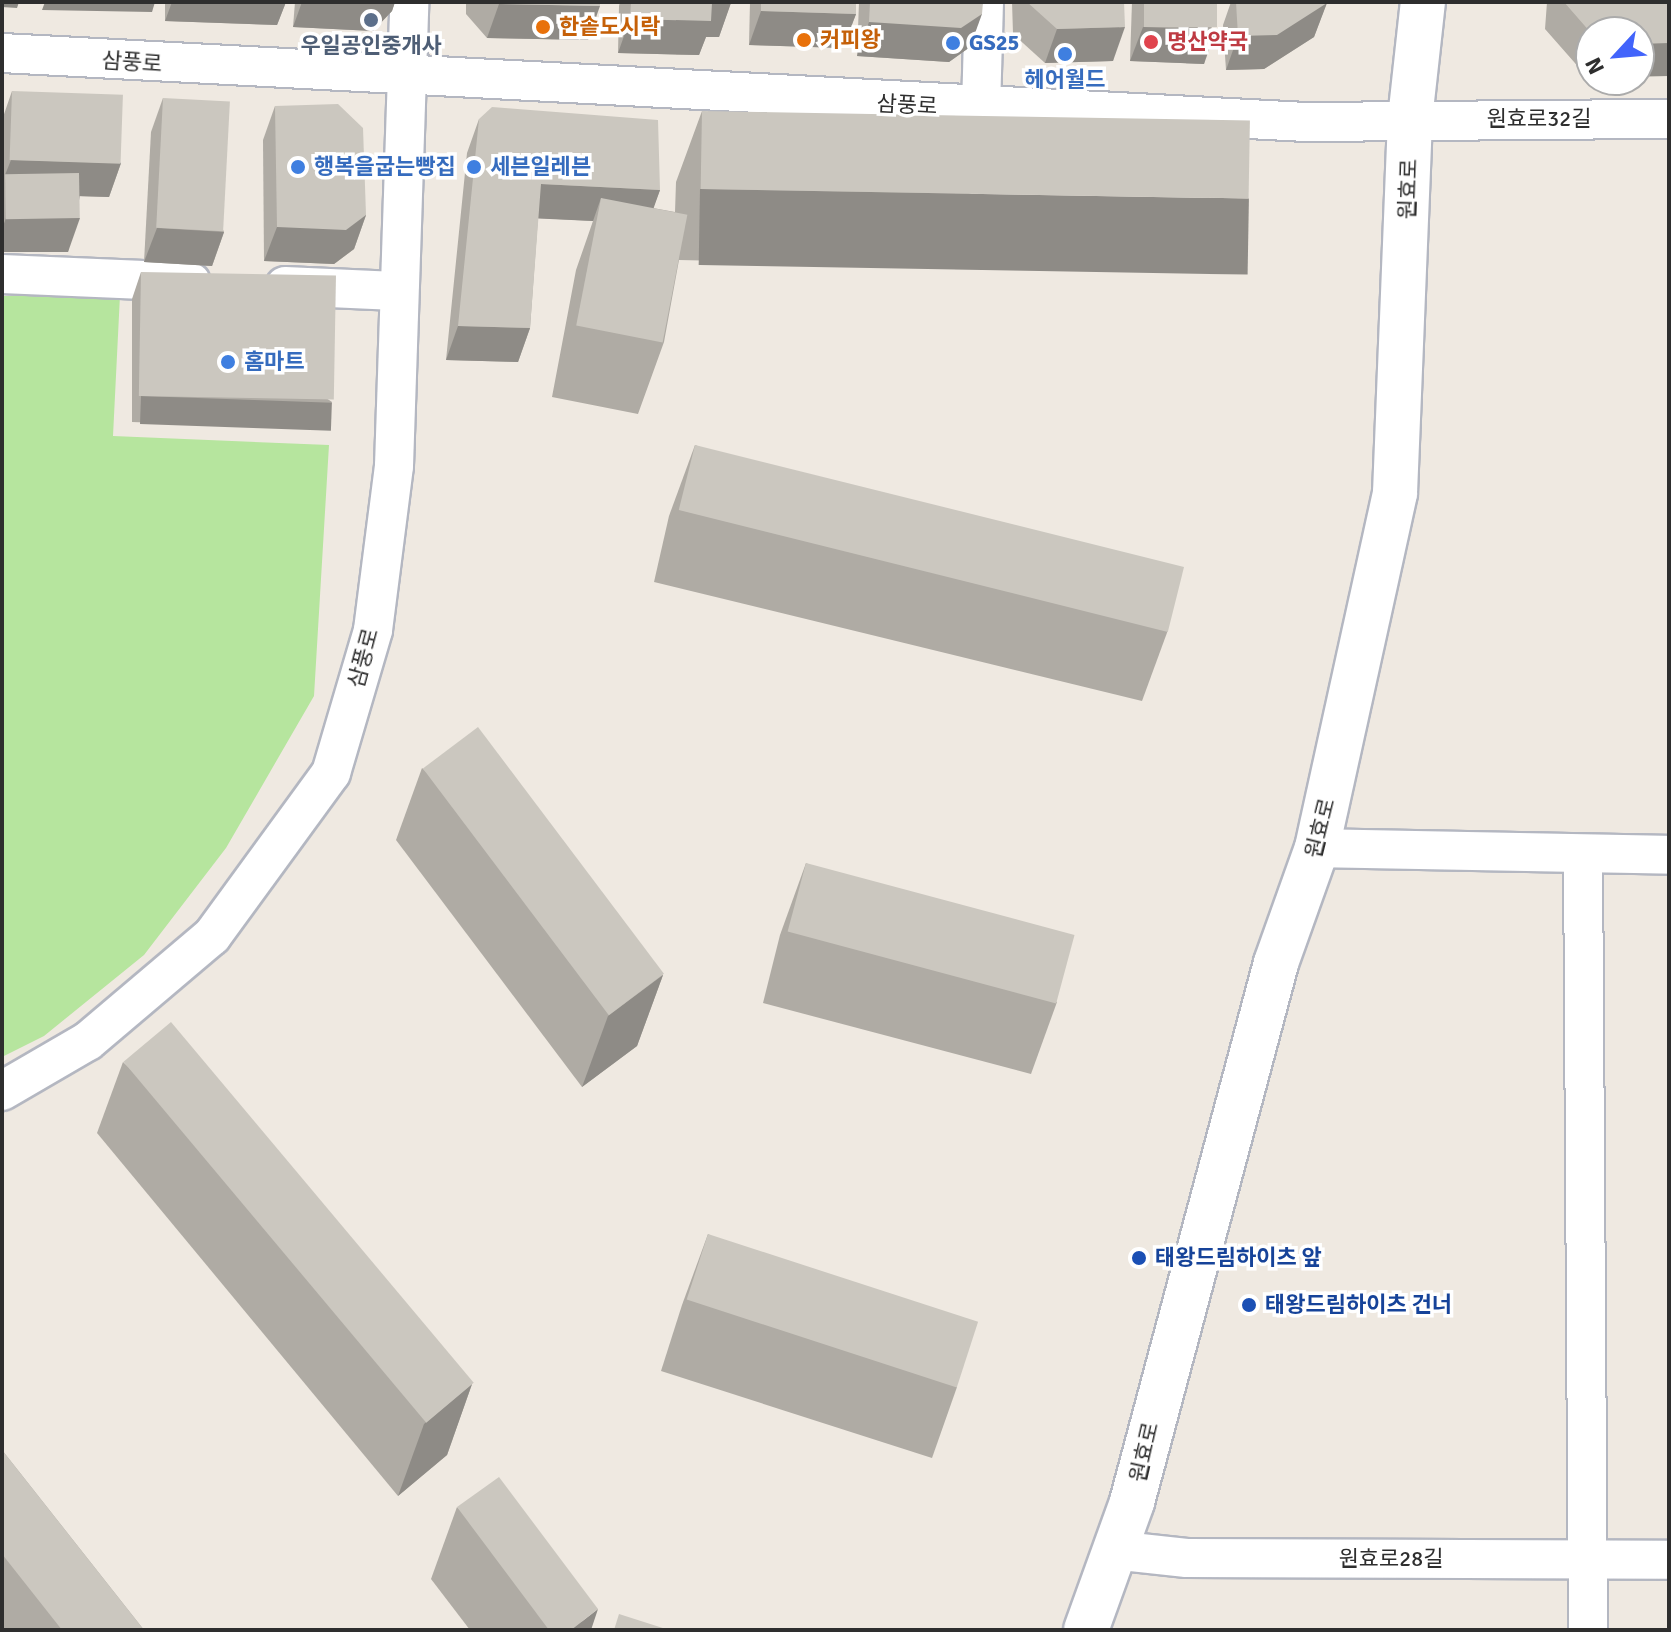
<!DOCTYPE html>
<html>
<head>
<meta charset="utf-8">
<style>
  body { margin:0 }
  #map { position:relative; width:1671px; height:1632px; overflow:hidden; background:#efe9e1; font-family:Signika,"Noto Sans KR",sans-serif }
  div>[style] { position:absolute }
  .green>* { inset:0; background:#b6e59e }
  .roads { filter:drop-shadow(2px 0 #b4b7c1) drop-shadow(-2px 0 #b4b7c1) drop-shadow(0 2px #b4b7c1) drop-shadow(0 -2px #b4b7c1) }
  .minor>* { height:38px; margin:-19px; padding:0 19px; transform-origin:19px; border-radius:19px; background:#fff }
  .secondary>* { height:44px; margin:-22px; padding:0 22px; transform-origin:22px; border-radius:22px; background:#fff }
  .wall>* { inset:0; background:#afaba4 }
  .shaded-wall>* { inset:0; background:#8e8b86; transform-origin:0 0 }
  .building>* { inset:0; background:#cbc7bf; transform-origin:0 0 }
  .dots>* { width:22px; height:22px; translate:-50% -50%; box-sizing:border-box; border:4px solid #fff; border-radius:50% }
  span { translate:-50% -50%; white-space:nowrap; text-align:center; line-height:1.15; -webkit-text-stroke:7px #fff; paint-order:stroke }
  .food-label { font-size:22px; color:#c56008; font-weight:700 }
  .left { translate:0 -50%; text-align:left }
  .health-label { font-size:22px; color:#be3a42; font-weight:700 }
  .shop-label { font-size:22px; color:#366cbe; font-weight:700 }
  .service-label { font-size:22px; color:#4e5e75; font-weight:700 }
  .street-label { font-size:22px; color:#2e2e2e }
  .transit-label { font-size:22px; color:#164399; font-weight:700 }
  .frame { position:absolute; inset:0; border:4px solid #2e2e2e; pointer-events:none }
  .north { position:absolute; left:1575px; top:16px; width:80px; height:80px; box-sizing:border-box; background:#fff; border:2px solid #ababab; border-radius:50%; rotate:244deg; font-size:22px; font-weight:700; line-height:32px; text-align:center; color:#2e2e2e }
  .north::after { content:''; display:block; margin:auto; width:28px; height:36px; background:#4264fb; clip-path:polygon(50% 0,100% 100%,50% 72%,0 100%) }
</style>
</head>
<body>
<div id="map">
  <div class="green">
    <i style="clip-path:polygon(120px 295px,113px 436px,329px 445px,314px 696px,226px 848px,144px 955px,44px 1036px,2px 1057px,2px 296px)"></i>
  </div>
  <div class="roads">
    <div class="minor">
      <i style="left:2px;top:53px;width:1307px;rotate:3.03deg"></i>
      <i style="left:1307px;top:122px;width:362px;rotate:-0.5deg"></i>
      <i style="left:981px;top:109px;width:107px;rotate:-88.4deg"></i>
      <i style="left:2px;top:274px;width:189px;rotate:2.4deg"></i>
      <i style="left:285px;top:286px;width:111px;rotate:2.6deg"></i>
      <i style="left:1317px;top:848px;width:352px;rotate:1.1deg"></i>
      <i style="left:1583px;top:854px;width:776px;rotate:89.63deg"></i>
      <i style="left:2px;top:1091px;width:99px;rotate:-30.2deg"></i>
      <i style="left:88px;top:1041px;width:162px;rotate:-40.3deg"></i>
      <i style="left:212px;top:936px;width:202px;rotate:-53.9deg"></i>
      <i style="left:331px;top:773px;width:149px;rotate:-73.6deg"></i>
      <i style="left:373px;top:630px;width:165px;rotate:-82.7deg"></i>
      <i style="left:394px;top:466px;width:464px;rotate:-88.1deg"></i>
      <i style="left:1113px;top:1550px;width:74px;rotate:6.2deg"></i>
      <i style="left:1187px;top:1558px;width:482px;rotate:0.2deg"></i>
    </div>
    <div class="secondary">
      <i style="left:1086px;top:1630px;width:136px;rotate:-70.2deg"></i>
      <i style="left:1132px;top:1502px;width:558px;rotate:-75.04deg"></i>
      <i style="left:1276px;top:963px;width:122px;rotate:-70.4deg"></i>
      <i style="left:1317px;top:848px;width:363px;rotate:-77.6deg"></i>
      <i style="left:1395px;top:493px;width:374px;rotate:-87.7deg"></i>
      <i style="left:1410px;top:119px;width:118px;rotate:-83.7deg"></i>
    </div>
  </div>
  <div class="wall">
    <i style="clip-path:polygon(165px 2px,286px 2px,277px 25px,165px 21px)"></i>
    <i style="clip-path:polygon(295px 2px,395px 2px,392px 11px,373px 31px,293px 27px)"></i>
    <i style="clip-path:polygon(466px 2px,600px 2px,588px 40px,487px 38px,466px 14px)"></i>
    <i style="clip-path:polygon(620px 2px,731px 2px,719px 37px,706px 37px,699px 55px,618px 53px,619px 6px)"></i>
    <i style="clip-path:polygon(750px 2px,856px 2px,856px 14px,843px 48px,749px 45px)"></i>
    <i style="clip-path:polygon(859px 2px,983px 2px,970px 47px,949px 62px,857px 56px)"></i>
    <i style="clip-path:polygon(1012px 2px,1124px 2px,1113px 61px,1045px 63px,1013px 34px)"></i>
    <i style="clip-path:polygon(1132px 2px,1217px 2px,1204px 64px,1130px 61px)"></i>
    <i style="clip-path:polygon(1231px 2px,1327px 2px,1314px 37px,1264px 69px,1226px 70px,1223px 25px)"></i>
    <i style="clip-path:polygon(1547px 2px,1669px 2px,1669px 76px,1639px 77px,1639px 32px,1591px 32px,1591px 79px,1589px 79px,1545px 29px)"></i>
    <i style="clip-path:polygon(12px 91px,121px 163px,109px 197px,80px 196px,68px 252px,2px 252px,2px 120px)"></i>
    <i style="clip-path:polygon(163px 98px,224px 232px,212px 266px,144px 262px,151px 132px)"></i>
    <i style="clip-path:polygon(275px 106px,366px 215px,354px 249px,334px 264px,264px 261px,263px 140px)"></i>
    <i style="clip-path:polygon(702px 111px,1223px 271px,679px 260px,664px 342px,638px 414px,552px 397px,576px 270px,593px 221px,538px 218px,530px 328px,518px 362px,446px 360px,467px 153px,479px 119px,660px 190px,653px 208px,675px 212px,676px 182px)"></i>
    <i style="clip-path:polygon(141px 272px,332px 402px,322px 429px,132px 422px,132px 299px)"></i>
    <i style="clip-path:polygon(695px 445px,1168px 630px,1142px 701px,654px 582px,669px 516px)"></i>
    <i style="clip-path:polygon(422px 768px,663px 975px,637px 1046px,582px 1087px,396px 840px)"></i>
    <i style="clip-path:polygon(806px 863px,1057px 1002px,1031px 1074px,763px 1003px,780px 935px)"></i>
    <i style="clip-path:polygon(123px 1062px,472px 1384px,447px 1455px,398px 1496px,97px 1133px)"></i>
    <i style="clip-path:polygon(708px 1234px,957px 1387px,932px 1458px,661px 1371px,682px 1305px)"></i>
    <i style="clip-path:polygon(2px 1450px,144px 1630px,2px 1630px)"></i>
    <i style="clip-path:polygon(457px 1507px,591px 1630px,470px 1630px,431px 1579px)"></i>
  </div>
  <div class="shaded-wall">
    <i style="clip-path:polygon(2px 2px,19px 2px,17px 8px,2px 7px)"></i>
    <i style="clip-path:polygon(45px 2px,155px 2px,152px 12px,42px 10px)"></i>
    <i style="clip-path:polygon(172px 2px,286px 2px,277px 25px,165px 21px)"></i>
    <i style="clip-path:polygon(302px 2px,395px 2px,392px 11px,373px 31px,293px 27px)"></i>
    <i style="clip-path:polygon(712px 3px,731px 3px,719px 37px,706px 37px,699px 55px,618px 53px,630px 19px)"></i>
    <i style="clip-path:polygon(1327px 3px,1314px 37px,1264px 69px,1226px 70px,1238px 36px)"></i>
    <i style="clip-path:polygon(499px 4px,600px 6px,588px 40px,487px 38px)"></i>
    <i style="clip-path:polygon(761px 11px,856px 14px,843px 48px,749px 45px)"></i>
    <i style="clip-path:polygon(982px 14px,970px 47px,949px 62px,857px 56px,869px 22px)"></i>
    <i style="clip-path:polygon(1125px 27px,1113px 61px,1045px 63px,1057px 29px)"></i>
    <i style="clip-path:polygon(1143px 27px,1216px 30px,1204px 64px,1130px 61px)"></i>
    <i style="left:1669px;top:43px;width:33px;height:30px;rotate:90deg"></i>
    <i style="clip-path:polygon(11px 160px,121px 163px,109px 197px,6px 194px,5px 175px)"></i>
    <i style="clip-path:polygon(541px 184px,660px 190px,648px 224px,601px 198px,593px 221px,528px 218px)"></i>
    <i style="left:700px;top:189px;width:549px;height:76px;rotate:1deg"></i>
    <i style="clip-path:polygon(366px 215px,354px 249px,334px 264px,264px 261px,277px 227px)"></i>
    <i style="clip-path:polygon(6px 218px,80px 218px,68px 252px,2px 252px,2px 229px)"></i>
    <i style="clip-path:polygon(157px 228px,224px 232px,212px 266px,144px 262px)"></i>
    <i style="clip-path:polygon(458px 326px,530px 328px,518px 362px,446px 360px)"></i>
    <i style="left:141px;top:396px;width:191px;height:28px;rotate:2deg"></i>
    <i style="clip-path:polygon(663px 975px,637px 1046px,582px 1087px,608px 1016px)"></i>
    <i style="clip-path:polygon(472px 1384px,447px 1455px,398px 1496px,424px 1424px)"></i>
    <i style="clip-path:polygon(598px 1609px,591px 1630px,571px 1630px)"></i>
  </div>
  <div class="building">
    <i style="clip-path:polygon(497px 2px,600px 2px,600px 6px,499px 4px)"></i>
    <i style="clip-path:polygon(631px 2px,731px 2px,731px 3px,712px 3px,711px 21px,630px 19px)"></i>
    <i style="clip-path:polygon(761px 2px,856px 2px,856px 14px,761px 11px)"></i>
    <i style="clip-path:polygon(870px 2px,983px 2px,982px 14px,961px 28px,869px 22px)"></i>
    <i style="clip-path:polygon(1027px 2px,1124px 2px,1125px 27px,1057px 29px)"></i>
    <i style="left:1144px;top:2px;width:73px;height:25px"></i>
    <i style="clip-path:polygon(1236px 2px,1327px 2px,1327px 3px,1277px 35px,1238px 36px)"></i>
    <i style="clip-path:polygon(1564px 2px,1669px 2px,1669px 43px,1639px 44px,1639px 32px,1591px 32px,1591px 33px)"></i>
    <i style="left:12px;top:91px;width:111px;height:69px;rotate:2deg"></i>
    <i style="left:163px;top:98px;width:67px;height:130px;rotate:3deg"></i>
    <i style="clip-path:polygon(338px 104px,363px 128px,366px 215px,346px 230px,277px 227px,275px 106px)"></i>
    <i style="clip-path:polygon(492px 107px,658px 120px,660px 190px,541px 184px,530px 328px,458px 326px,479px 119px)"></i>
    <i style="left:702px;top:111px;width:548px;height:78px;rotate:1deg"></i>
    <i style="left:79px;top:173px;width:45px;height:74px;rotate:89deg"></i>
    <i style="left:601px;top:198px;width:88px;height:130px;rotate:11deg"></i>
    <i style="left:141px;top:272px;width:195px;height:124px;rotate:1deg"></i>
    <i style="left:695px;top:445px;width:504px;height:67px;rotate:14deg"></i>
    <i style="left:478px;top:727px;width:309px;height:69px;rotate:53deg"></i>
    <i style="left:806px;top:863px;width:278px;height:71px;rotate:15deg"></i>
    <i style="left:171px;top:1022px;width:471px;height:62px;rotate:50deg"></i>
    <i style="left:708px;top:1234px;width:284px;height:69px;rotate:18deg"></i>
    <i style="clip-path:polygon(2px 1450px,144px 1630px,62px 1630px,2px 1554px)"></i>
    <i style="clip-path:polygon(499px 1477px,598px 1609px,571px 1630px,549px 1630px,457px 1507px)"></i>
    <i style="clip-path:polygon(619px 1614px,669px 1630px,614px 1630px)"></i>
  </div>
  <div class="dots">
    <i style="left:371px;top:20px;background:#5c6f8a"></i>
    <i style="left:543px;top:27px;background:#e8710a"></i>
    <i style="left:804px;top:40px;background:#e8710a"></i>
    <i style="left:1151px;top:42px;background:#e0444e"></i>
    <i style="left:953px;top:43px;background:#3f7fe0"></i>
    <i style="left:1065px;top:54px;background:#3f7fe0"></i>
    <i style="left:298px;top:167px;background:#3f7fe0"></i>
    <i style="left:474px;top:167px;background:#3f7fe0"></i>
    <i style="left:228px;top:362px;background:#3f7fe0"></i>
    <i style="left:1139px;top:1258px;background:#1a4fb4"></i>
    <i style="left:1249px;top:1305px;background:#1a4fb4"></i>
  </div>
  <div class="food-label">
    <span class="left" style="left:559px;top:27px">한솥도시락</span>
    <span class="left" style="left:820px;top:40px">커피왕</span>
  </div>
  <div class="health-label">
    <span class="left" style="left:1167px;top:42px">명산약국</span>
  </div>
  <div class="shop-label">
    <span class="left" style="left:969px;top:43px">GS25</span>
    <span style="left:1065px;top:80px">헤어월드</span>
    <span class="left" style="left:314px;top:167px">행복을굽는빵집</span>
    <span class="left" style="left:490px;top:167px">세븐일레븐</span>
    <span class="left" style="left:244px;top:362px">홈마트</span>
  </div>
  <div class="service-label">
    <span style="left:371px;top:46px">우일공인중개사</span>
  </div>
  <div class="street-label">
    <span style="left:132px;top:62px;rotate:4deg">삼풍로</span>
    <span style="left:907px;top:105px;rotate:3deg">삼풍로</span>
    <span style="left:1539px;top:119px">원효로32길</span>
    <span style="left:1408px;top:189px;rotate:-88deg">원효로</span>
    <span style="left:363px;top:658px;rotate:-75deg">삼풍로</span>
    <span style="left:1320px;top:828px;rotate:-76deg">원효로</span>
    <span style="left:1144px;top:1452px;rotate:-77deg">원효로</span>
    <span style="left:1391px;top:1559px">원효로28길</span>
  </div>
  <div class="transit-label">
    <span class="left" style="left:1155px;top:1258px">태왕드림하이츠 앞</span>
    <span class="left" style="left:1265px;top:1305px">태왕드림하이츠 건너</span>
  </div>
  <div class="frame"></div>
  <div class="north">N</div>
</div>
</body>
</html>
